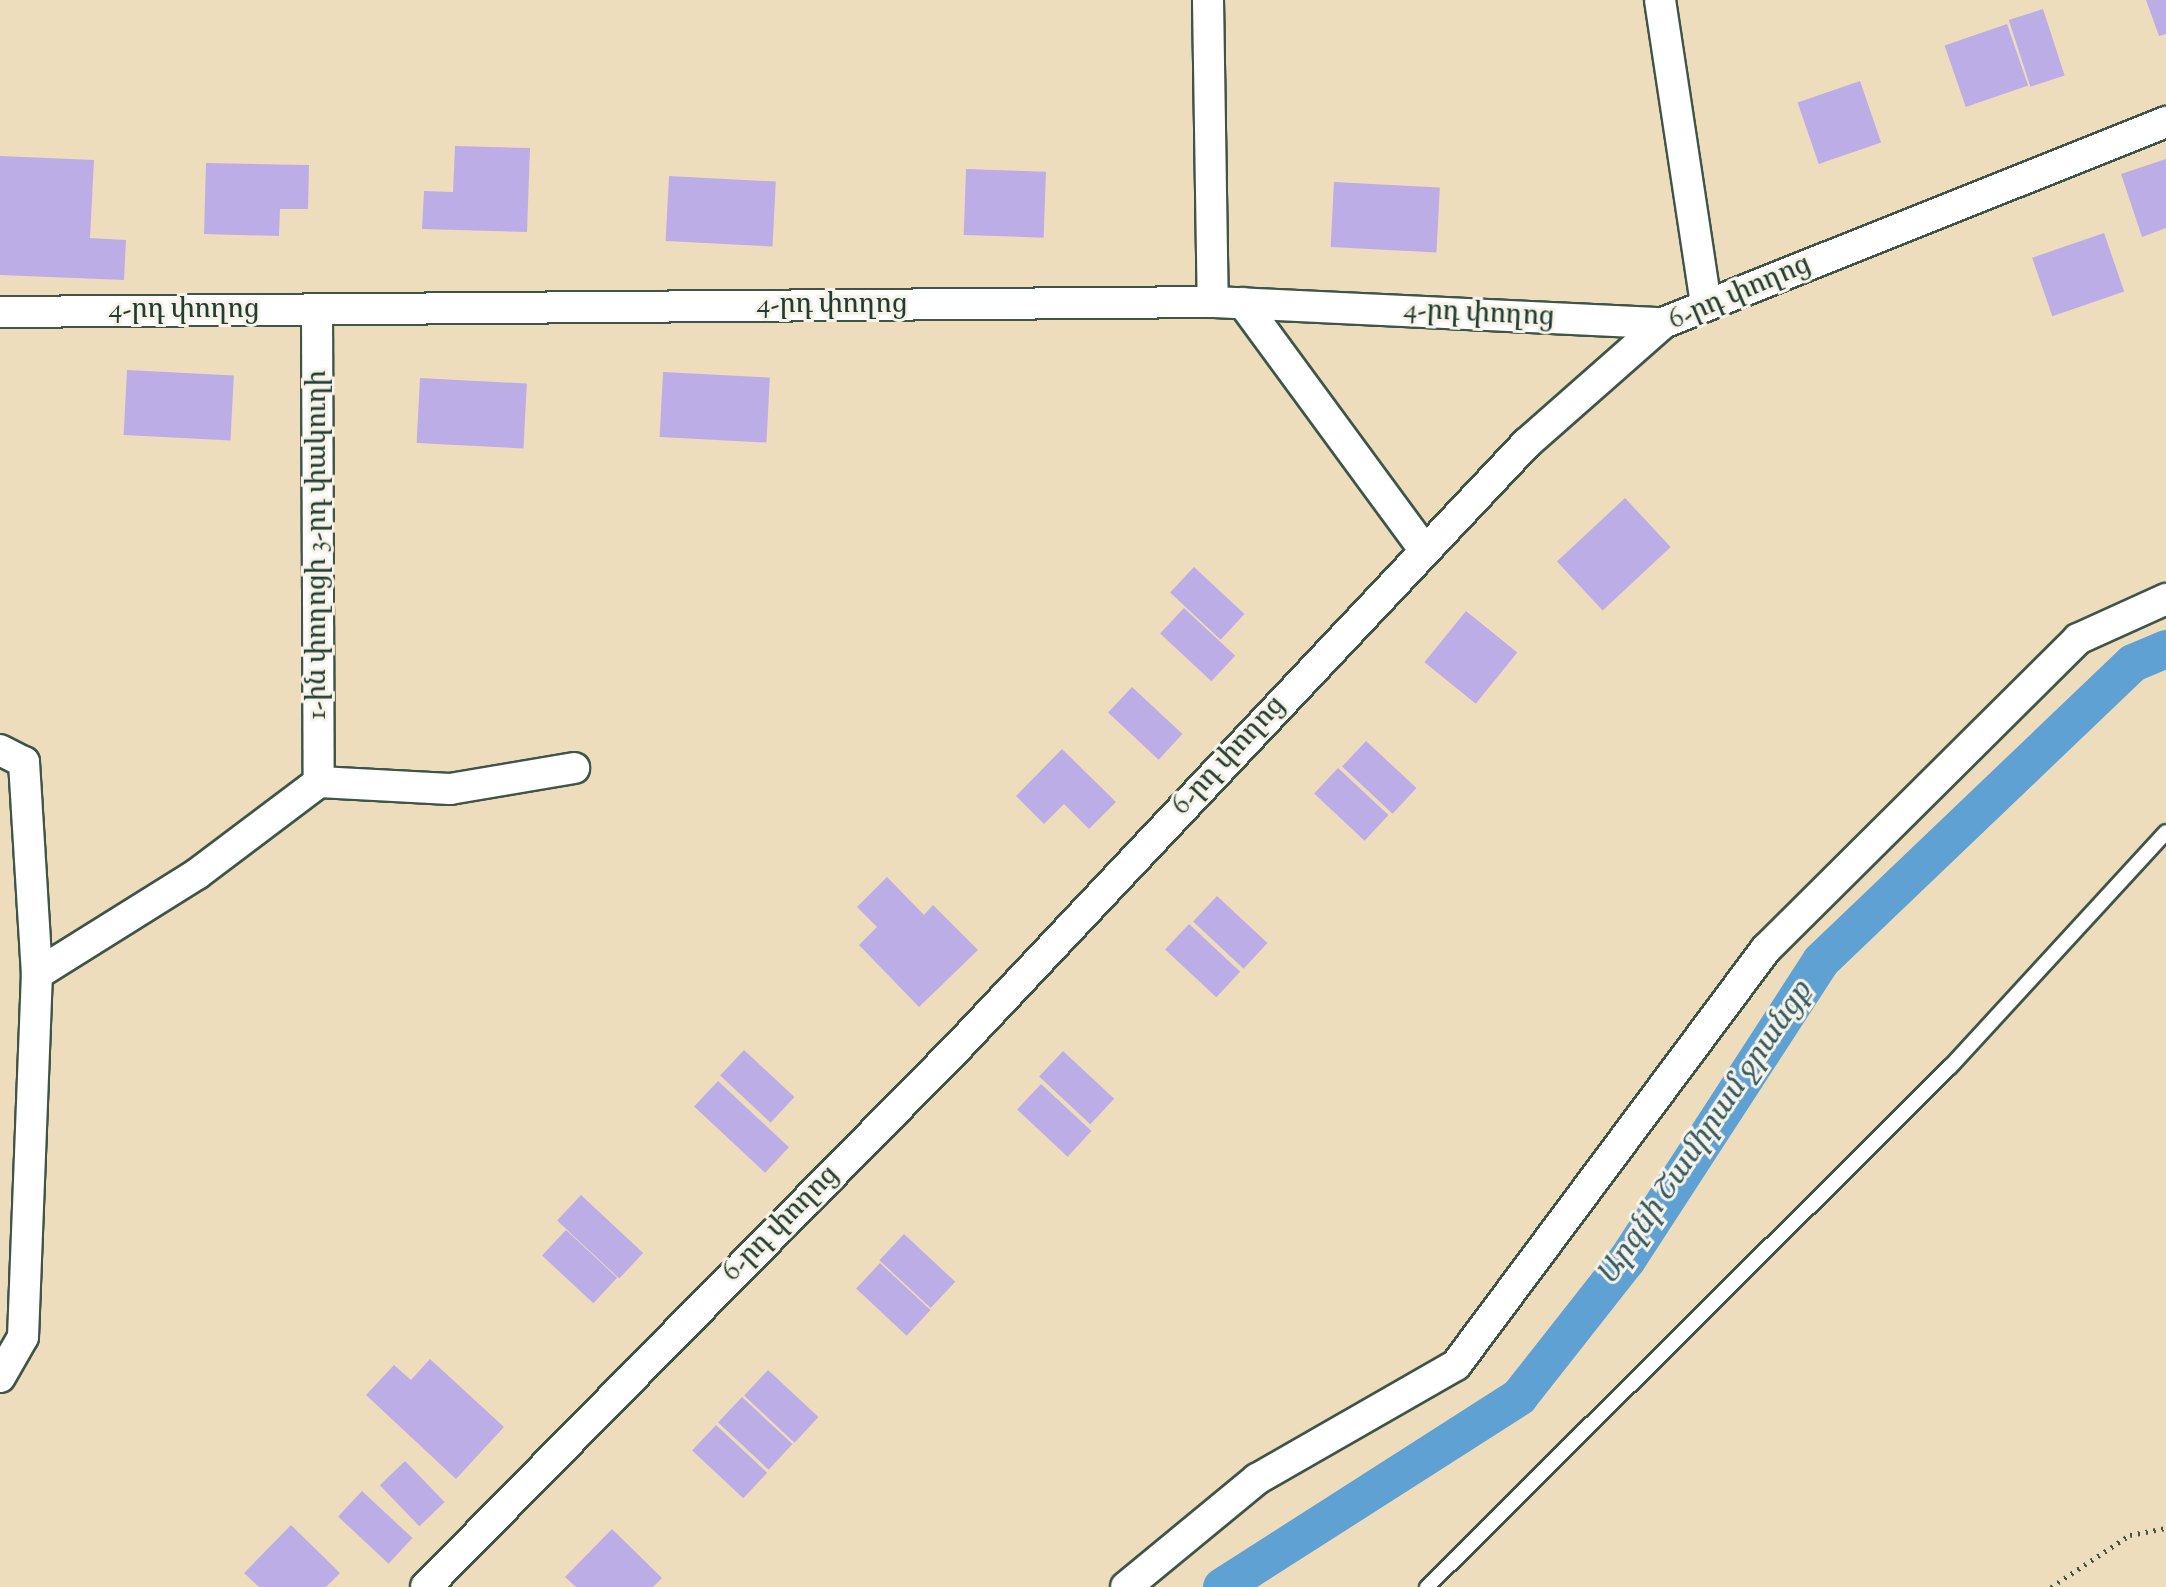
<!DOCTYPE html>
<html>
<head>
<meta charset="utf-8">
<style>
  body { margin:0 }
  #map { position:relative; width:2166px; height:1587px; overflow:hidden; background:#eeddbc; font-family:"Sorts Mill Goudy","Noto Serif Armenian",serif }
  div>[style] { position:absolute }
  .canal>* { height:38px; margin:-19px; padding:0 19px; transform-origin:19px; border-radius:19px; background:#60a1d3 }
  .building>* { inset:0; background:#bdade7; transform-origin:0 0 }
  .path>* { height:5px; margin-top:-2.5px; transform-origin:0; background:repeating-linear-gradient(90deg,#3e5548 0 2px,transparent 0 8px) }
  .roads { filter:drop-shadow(2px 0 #3e5548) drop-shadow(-2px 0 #3e5548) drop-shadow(0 2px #3e5548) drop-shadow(0 -2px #3e5548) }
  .service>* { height:14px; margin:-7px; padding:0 7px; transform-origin:7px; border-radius:7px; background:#fff }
  .minor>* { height:30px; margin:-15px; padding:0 15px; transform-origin:15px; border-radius:15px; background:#fff }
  span { translate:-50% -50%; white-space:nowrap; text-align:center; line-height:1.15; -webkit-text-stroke:6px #f7f3e8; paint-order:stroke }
  .street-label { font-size:28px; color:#1f3d34 }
  .water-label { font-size:30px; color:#325b64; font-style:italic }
</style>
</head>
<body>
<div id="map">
  <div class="canal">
    <i style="left:1222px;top:1587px;width:353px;rotate:-32.6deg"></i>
    <i style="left:1519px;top:1397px;width:174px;rotate:-51.8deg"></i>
    <i style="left:1627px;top:1260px;width:356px;rotate:-57deg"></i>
    <i style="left:1821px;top:961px;width:431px;rotate:-43.7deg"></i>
    <i style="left:2133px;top:663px;width:36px;rotate:-23deg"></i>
  </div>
  <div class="building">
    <i style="clip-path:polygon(2146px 0,2166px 0,2166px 34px,2159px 36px)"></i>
    <i style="left:2043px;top:9px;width:70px;height:36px;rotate:72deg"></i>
    <i style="left:2007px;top:24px;width:65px;height:66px;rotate:71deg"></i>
    <i style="left:1860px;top:81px;width:65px;height:66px;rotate:71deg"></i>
    <i style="clip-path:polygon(455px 146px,530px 148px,527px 232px,422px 229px,424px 191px,453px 192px)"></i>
    <i style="clip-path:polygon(0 156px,94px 160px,90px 238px,126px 240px,124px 280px,0 275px)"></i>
    <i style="clip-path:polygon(2166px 159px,2166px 228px,2142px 237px,2121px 174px)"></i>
    <i style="clip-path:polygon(206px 163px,309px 165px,308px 209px,280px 209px,279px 236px,204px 234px)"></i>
    <i style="left:966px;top:169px;width:80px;height:66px;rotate:2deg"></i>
    <i style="left:669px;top:176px;width:107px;height:65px;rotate:3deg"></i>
    <i style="left:1334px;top:182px;width:106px;height:65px;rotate:3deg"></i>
    <i style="left:2104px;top:233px;width:62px;height:76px;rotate:71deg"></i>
    <i style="left:127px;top:370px;width:107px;height:65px;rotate:3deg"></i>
    <i style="left:663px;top:372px;width:107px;height:65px;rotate:3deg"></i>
    <i style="left:420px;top:378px;width:107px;height:65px;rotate:3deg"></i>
    <i style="left:1625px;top:498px;width:67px;height:93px;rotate:47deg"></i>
    <i style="left:1194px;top:567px;width:69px;height:35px;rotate:43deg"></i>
    <i style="left:1184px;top:608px;width:70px;height:35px;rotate:43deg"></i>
    <i style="left:1466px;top:611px;width:66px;height:66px;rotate:39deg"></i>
    <i style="left:1132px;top:687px;width:69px;height:35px;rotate:43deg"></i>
    <i style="left:1366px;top:741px;width:69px;height:35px;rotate:43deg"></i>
    <i style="clip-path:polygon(1062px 749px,1116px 802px,1089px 829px,1064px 804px,1044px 824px,1016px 796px)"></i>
    <i style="left:1338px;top:768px;width:69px;height:35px;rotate:43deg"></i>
    <i style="clip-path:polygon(887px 877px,924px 915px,933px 905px,978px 950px,919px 1007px,859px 945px,877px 927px,857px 907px)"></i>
    <i style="left:1217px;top:896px;width:69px;height:35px;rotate:43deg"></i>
    <i style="left:1189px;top:924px;width:70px;height:35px;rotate:43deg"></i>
    <i style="left:744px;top:1050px;width:69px;height:35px;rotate:43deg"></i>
    <i style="left:1063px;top:1051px;width:70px;height:35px;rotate:43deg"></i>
    <i style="left:718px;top:1081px;width:97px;height:35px;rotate:43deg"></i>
    <i style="left:1041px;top:1084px;width:69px;height:35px;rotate:43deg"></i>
    <i style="left:581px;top:1195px;width:85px;height:35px;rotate:43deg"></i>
    <i style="left:566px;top:1230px;width:70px;height:35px;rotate:43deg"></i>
    <i style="left:904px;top:1234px;width:70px;height:36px;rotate:43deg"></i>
    <i style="left:880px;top:1263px;width:69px;height:35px;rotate:43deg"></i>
    <i style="clip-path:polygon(430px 1359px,504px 1427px,456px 1479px,366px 1395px,394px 1365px,411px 1380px)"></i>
    <i style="left:768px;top:1370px;width:69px;height:35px;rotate:43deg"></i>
    <i style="left:742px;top:1397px;width:69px;height:35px;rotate:43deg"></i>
    <i style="left:716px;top:1425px;width:70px;height:35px;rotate:43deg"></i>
    <i style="left:405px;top:1461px;width:57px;height:35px;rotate:46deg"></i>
    <i style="left:362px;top:1491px;width:69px;height:35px;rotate:43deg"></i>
    <i style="clip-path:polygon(291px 1525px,340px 1573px,326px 1587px,259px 1587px,244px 1573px)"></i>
    <i style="clip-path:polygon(612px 1529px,662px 1578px,653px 1587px,576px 1587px,565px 1577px)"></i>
  </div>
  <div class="path">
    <i style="left:2051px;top:1587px;width:95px;rotate:-33.4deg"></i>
    <i style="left:2130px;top:1535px;width:37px;rotate:-11deg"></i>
  </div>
  <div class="roads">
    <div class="service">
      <i style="left:1427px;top:1587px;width:738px;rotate:-44.84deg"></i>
      <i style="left:1950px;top:1067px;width:319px;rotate:-47.4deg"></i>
    </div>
    <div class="minor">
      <i style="left:1208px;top:0;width:302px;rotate:89.1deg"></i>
      <i style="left:1660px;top:0;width:308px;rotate:81.4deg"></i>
      <i style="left:1243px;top:303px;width:305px;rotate:53.7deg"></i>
      <i style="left:317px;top:309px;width:473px;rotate:89.8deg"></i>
      <i style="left:0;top:312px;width:1213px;rotate:-0.47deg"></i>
      <i style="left:1213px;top:302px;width:450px;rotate:2.7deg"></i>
      <i style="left:0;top:750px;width:27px;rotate:27deg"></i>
      <i style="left:24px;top:762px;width:212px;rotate:86.5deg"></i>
      <i style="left:0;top:1377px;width:46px;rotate:-60.1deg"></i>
      <i style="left:23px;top:1337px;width:363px;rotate:-87.8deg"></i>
      <i style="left:37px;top:974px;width:189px;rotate:-32deg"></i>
      <i style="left:197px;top:874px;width:153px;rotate:-37deg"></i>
      <i style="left:319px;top:782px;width:131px;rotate:3.1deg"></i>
      <i style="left:450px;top:789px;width:126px;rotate:-9.6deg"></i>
      <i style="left:426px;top:1587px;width:757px;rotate:-45.43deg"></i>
      <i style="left:957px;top:1048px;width:831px;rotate:-46.71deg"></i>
      <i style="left:1527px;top:443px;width:181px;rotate:-41.4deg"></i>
      <i style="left:1663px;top:323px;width:542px;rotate:-21.78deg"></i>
      <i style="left:1126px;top:1587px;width:170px;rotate:-39.5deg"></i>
      <i style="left:1257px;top:1479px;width:229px;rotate:-29.8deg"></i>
      <i style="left:1456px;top:1365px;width:519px;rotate:-53.31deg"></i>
      <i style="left:1766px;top:949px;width:440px;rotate:-44.8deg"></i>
      <i style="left:2078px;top:639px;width:97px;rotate:-24.4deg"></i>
    </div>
  </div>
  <div class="street-label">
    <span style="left:1740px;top:293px;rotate:-23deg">6-րդ փողոց</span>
    <span style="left:832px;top:305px">4-րդ փողոց</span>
    <span style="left:184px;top:310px">4-րդ փողոց</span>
    <span style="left:1479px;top:314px;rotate:3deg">4-րդ փողոց</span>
    <span style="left:318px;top:545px;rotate:-90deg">1-ին փողոցի 3-րդ փակուղի</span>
    <span style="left:1229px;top:756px;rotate:-47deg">6-րդ փողոց</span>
    <span style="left:781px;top:1224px;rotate:-45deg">6-րդ փողոց</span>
  </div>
  <div class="water-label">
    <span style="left:1706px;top:1134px;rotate:-56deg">Արզնի Շամիրամ ջրանցք</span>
  </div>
</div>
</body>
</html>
